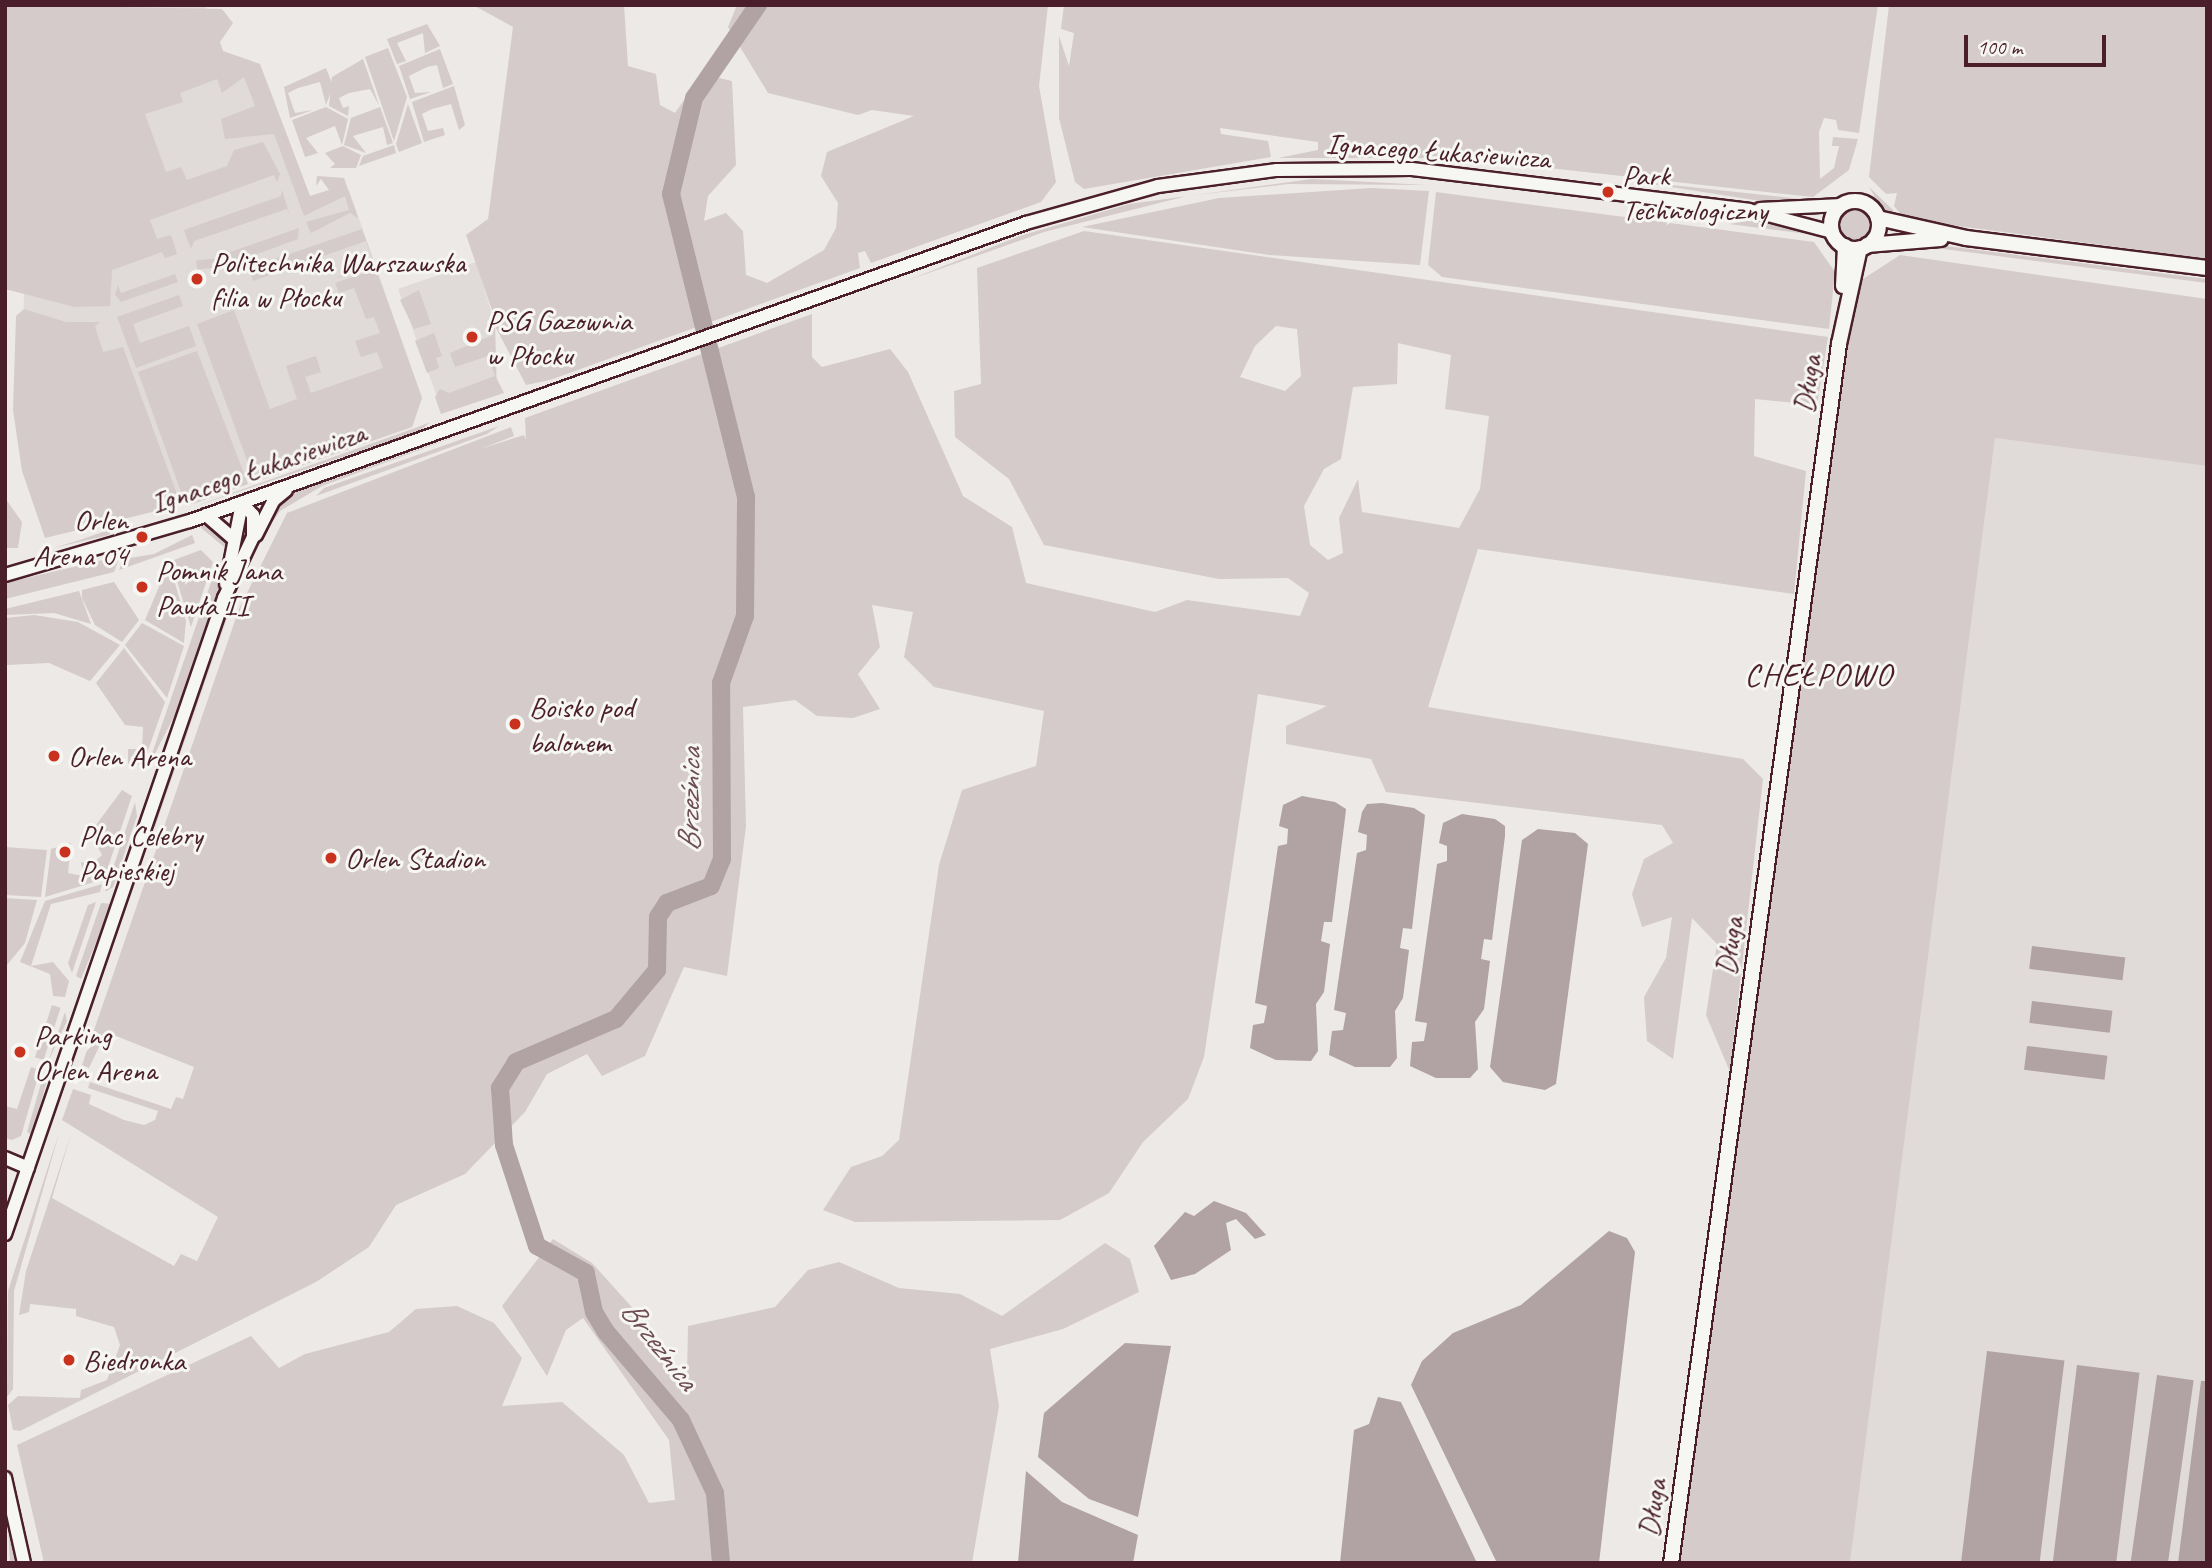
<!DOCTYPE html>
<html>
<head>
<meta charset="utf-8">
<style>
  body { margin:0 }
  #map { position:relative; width:2212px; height:1568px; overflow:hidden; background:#ece9e6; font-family:Caveat,sans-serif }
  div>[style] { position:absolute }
  .built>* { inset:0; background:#e0dad8 }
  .green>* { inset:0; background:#d4cbca; transform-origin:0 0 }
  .round { border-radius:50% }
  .water>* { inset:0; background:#b1a2a3; transform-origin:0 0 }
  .river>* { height:18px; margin:-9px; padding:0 9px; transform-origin:9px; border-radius:9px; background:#b1a2a3 }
  .roads { filter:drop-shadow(2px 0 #4a1f2b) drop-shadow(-2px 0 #4a1f2b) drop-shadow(0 2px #4a1f2b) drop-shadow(0 -2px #4a1f2b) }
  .minor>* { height:12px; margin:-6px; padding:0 6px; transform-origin:6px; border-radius:6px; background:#f6f6f2 }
  .major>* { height:14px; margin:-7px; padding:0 7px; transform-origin:7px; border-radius:7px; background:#f6f6f2 }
  .major>.ring { margin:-7px; padding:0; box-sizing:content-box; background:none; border:14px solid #f6f6f2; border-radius:50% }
  .dots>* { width:19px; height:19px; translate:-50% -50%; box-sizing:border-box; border:4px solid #f6f6f2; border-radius:50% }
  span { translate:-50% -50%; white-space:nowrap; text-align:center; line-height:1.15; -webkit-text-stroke:6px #f6f6f2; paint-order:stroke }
  .street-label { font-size:30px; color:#4a1f2b }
  .poi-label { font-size:30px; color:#4a1f2b }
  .left { translate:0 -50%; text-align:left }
  .right { translate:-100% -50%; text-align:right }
  .neighbourhood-label { font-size:32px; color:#4a1f2b; letter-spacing:2px }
  .water-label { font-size:32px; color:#6e4d55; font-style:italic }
  .frame { position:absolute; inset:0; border:7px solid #4a1f2b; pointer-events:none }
  .scale { position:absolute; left:1964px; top:35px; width:142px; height:32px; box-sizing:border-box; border:4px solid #4a1f2b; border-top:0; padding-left:9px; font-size:21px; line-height:24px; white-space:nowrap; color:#4a1f2b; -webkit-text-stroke:5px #f6f6f2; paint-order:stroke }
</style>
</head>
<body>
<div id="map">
  <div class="built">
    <i style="clip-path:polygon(5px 5px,206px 5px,210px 54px,267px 83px,313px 204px,349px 190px,422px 398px,412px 427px,179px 500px,21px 414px,24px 294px,14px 289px)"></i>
    <i style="clip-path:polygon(476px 262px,495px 324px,497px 382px,439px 402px,398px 289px)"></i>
    <i style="clip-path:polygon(1995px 438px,2207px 466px,2207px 1563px,1850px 1563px)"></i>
  </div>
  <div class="green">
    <i style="clip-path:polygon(5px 5px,222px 9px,233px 23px,220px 42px,223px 51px,260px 64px,310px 196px,329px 190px,321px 179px,316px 186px,317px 176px,344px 178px,358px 218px,350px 213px,311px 233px,306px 222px,349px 210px,345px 196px,304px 216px,274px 134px,225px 139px,221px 119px,255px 106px,244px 77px,222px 93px,217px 79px,180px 93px,183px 102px,145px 114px,166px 172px,181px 167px,187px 180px,227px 166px,234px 150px,263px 142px,280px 174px,277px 182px,274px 175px,150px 220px,157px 239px,171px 235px,177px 254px,165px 258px,162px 252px,112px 270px,110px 306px,75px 307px,5px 289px)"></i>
    <i style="clip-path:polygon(473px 5px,624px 5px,628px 66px,656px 74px,660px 105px,675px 113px,702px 74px,732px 81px,736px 165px,708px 196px,704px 221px,726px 213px,743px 231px,746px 275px,767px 283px,824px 250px,836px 228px,838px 203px,821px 176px,827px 152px,914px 116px,872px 110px,858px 115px,768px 93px,728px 27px,737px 5px,1048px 5px,1039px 86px,1056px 182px,1041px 202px,871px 263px,865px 251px,858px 253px,860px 268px,550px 380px,526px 385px,495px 326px,496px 377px,504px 393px,441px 414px,435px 397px,440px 389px,449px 393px,495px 376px,488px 356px,455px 367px,450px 353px,493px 335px,492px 310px,466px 235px,488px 219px,513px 27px)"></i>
    <i style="clip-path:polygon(1064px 5px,1878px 5px,1859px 133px,1838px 130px,1836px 120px,1824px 118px,1819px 132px,1820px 179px,1834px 168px,1839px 146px,1832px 146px,1833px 137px,1858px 139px,1849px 170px,1813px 197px,1457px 158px,1278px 158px,1318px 150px,1318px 142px,1220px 128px,1221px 134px,1268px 141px,1271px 157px,1084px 189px,1075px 182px,1059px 118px,1059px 36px,1069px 66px,1074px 33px,1061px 29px)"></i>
    <i style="clip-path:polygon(1889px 5px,2207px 5px,2207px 259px,1905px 219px,1894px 206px,1897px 193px,1886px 194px,1869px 177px)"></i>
    <i style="clip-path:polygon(427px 24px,440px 46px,425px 53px,423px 33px,397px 43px,406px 61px,397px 64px,387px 39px)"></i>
    <i style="clip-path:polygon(388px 48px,407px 97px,394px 141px,365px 57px)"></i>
    <i style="clip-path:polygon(440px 49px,453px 84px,443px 88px,437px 65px,427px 67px,409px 76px,415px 93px,431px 92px,410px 99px,399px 66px)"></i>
    <i style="clip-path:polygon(363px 59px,379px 105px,370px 89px,349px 93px,339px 98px,343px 108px,349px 106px,348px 116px,329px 106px,332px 77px)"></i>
    <i style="clip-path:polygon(326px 68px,333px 86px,326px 105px,320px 82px,298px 88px,288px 93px,295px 113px,313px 110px,290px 118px,284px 87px)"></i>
    <i style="clip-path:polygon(454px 86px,465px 125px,459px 130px,451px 104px,432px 109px,422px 114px,428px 131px,443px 128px,445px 135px,424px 142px,412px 102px)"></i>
    <i style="clip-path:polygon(408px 104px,422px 143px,399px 152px,396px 144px)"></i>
    <i style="clip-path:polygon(326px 107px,348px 119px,342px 145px,335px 126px,306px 138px,318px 153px,305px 157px,292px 120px)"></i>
    <i style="clip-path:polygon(380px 107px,393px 143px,387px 145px,383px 127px,353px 136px,366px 153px,344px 145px,351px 118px)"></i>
    <i style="clip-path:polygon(394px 145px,396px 153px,359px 166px,363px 156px)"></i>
    <i style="clip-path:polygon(343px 146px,361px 155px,356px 168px,330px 168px,335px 164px,325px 153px)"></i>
    <i style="clip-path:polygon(1312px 179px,1427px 185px,1288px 184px,1187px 196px,1044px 232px,906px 281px,1020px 236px,1129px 204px)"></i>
    <i style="clip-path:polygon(1626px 180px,1810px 200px,1811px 205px,1767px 202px)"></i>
    <i style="clip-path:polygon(1869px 187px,1893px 210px,1894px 216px,1883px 210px)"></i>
    <i style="clip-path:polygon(1371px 188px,1429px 191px,1420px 265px,1269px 255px,1082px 227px,1219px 198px)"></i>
    <i style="clip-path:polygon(282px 190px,290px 216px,287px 209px,194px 241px,191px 249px,184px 230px,281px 196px)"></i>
    <i style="clip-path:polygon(1436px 192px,1814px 242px,1835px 272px,1829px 329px,1442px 277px,1428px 265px)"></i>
    <i class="round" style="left:1839px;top:208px;width:32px;height:32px"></i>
    <i style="clip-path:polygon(1748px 221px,1808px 230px,1808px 234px,1729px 224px)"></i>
    <i style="clip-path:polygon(299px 228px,298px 239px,233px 263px,227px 259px,230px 252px)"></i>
    <i style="clip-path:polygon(362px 229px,375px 265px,334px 279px,373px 261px,366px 241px,253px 281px,249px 268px)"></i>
    <i style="clip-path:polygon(evenodd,1084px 231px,1828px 337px,1817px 405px,1755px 399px,1754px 456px,1806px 471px,1794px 594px,1478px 549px,1428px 707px,1743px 759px,1763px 779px,1730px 1072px,1706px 1015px,1717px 944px,1692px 918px,1673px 1059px,1647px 1041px,1644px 997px,1666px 958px,1672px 917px,1642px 927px,1632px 894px,1644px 859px,1673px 843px,1662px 825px,1386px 792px,1371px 759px,1286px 744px,1286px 726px,1327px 706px,1258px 694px,1204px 1057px,1188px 1099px,1143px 1142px,1109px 1193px,1060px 1220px,855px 1222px,823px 1210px,851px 1167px,882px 1156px,899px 1140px,939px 865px,962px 790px,1036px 766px,1044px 711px,934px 687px,904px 657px,913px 612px,872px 605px,880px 647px,858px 674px,880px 709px,853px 718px,817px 716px,795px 700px,743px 707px,746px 826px,727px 976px,684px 967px,645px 1056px,602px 1076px,587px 1054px,547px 1074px,525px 1112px,465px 1174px,396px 1205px,369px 1247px,316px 1282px,20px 1431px,13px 1430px,8px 1405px,18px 1396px,80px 1398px,81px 1390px,107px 1380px,120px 1345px,114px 1327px,76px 1316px,76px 1309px,30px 1304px,29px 1312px,19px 1315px,26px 1271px,71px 1134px,52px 1198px,174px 1266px,181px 1254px,197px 1261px,218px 1217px,62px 1120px,73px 1089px,91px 1095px,89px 1104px,124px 1120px,144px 1125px,155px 1120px,158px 1111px,88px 1088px,90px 1082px,171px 1109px,176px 1097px,183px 1099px,194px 1067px,106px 1032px,89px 1068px,82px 1065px,239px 609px,287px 513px,511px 427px,514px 436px,480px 449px,524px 435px,526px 440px,525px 418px,812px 314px,812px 357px,822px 367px,890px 349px,908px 372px,963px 496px,1012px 527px,1026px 583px,1155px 612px,1187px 600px,1300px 616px,1309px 593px,1288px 578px,1219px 579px,1044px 545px,1009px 479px,955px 437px,954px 391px,981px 384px,977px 268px,1084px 231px,1276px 326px,1297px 329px,1301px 376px,1285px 391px,1240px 377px,1255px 346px,1276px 326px,1084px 231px,1398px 343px,1451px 355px,1445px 409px,1489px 416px,1480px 489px,1459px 528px,1362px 512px,1358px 479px,1339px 518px,1343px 553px,1328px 560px,1310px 545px,1304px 506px,1324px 469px,1341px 459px,1353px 387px,1397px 384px,1398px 343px)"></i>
    <i style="clip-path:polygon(1897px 243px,1946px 246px,2207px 279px,2207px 283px)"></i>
    <i style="clip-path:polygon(1900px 255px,2207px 299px,2207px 466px,1995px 438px,1850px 1563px,1680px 1563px,1848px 343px,1860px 281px)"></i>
    <i style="left:220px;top:258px;width:9px;height:24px;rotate:84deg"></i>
    <i style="clip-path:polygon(376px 269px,422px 398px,412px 427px,255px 482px,197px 324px,234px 310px,270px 409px,297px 399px,286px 366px,316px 356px,321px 372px,305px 377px,311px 393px,383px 368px,377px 352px,361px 357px,355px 341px,380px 333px,374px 317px,366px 319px,354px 288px,339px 293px,335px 283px)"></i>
    <i style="clip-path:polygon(175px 274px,178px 282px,121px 302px,115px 294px,118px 285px,121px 293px)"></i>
    <i style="clip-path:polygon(419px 290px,431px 324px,414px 329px,400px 300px)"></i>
    <i style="clip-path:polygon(179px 295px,183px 306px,133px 324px,140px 343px,189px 326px,196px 346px,136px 368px,117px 317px)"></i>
    <i style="clip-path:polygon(24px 309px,66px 322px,100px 322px,95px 326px,103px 352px,123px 347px,181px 505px,45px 538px,22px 471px,13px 410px,16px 316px)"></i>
    <i style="clip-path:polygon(434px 333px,442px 356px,436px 358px,439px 368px,427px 373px,415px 341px)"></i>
    <i style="clip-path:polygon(197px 351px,248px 484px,193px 504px,185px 503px,138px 372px)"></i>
    <i style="clip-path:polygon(430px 422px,420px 431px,193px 507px,418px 427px)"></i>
    <i style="clip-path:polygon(499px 426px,487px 434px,316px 496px,324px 488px)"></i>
    <i style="clip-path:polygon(465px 433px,322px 486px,280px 511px,248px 556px,285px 496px)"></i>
    <i style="clip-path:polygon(5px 498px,22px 522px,18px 548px,5px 548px)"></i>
    <i style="clip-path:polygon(210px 523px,228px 538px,229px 551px,200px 527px)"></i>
    <i style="clip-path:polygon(114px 528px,109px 535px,53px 548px,80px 540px)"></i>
    <i style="clip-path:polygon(192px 535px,195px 543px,119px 570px,124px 559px,154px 554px)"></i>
    <i style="clip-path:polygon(201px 550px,213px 562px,191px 627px,171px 561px)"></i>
    <i style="clip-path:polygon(120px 556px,114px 572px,5px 599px,5px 583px)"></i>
    <i style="clip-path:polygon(227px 561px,182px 701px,146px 771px,218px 562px)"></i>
    <i style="clip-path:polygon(169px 563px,186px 621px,184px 643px,145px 620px)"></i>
    <i style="clip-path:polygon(114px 582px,139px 620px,122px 642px,95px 625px,82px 598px,82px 590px)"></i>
    <i style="clip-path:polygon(79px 591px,91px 624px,54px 613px,5px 615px,5px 609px)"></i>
    <i style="left:230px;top:609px;width:231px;height:6px;rotate:109deg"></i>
    <i style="clip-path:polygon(34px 615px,78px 622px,120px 645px,90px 681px,49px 663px,6px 665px,5px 618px)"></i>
    <i style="clip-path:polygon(142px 623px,184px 646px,167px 698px,125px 645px)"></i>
    <i style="clip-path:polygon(124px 648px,165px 702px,145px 759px,134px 768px,128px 766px,128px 749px,142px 749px,143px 727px,125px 725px,96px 683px)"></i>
    <i style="clip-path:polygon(122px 790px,132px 796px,104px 879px,45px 897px,51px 849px,71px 843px,68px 873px,83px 876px,81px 862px,91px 865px,102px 855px,90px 833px)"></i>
    <i style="clip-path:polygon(135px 802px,137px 816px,113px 887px,105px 892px)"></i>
    <i style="clip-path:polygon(5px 847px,47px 850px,41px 897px,5px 895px)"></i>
    <i style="clip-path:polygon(102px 884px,100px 892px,51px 904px,31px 966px,53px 962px,69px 981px,65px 997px,53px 996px,50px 974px,20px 962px,45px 901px)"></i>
    <i style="clip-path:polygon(5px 898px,37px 900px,25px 943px,7px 965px)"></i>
    <i style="clip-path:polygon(96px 902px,72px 973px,68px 963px,88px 905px)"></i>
    <i style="clip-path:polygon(101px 903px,112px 904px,81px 979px,76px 976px)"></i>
    <i style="left:52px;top:1005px;width:9px;height:55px;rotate:18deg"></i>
    <i style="clip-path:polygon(65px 1012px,67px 1021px,48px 1062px)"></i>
    <i style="clip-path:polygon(31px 1067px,40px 1070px,21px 1136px,12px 1140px,5px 1138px,5px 1106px,17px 1109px)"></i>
    <i style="clip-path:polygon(44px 1073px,46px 1084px,32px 1135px,27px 1132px)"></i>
    <i style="clip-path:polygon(60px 1130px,14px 1291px,13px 1389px,7px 1397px,8px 1291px)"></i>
    <i style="clip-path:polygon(553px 1239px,592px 1263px,638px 1314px,665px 1367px,687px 1377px,688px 1326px,775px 1307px,808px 1270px,839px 1262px,899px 1288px,960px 1294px,1002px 1316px,1105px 1243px,1130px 1259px,1139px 1292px,1063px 1329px,990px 1349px,999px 1406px,972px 1563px,44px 1563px,17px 1445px,251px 1336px,279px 1368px,305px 1354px,389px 1332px,416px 1309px,457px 1306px,494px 1323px,522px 1358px,502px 1406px,562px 1402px,624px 1455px,649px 1503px,675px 1500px,669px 1440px,583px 1318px,566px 1330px,547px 1376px,502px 1306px)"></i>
    <i style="clip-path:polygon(8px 1523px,17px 1563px,10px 1563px)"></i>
  </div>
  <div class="water">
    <i style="clip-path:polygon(1302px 796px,1335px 802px,1346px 809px,1345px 818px,1332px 922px,1324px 922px,1321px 941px,1330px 944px,1324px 992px,1316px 1004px,1318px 1051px,1311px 1061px,1276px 1060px,1250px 1048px,1253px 1025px,1264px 1023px,1267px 1006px,1255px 1003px,1278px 846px,1287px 844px,1288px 829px,1279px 826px,1283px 805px)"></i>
    <i style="clip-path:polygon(1382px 803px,1414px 808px,1425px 815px,1424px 825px,1412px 929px,1403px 928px,1400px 948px,1409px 950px,1403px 998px,1395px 1011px,1397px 1058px,1390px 1067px,1355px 1067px,1329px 1055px,1332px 1031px,1343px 1030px,1346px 1013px,1334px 1010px,1357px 853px,1366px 850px,1367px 835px,1358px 832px,1362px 812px,1367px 804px)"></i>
    <i style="clip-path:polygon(1462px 814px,1495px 819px,1505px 826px,1505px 836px,1492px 940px,1484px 939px,1481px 959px,1490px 961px,1484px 1009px,1475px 1022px,1478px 1069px,1470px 1078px,1436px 1078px,1410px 1066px,1412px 1042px,1424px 1041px,1427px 1023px,1415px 1021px,1437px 864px,1447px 861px,1447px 846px,1439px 843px,1443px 823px)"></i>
    <i style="clip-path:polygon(1538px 829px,1575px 833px,1588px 844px,1556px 1084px,1545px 1090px,1503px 1082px,1490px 1067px,1522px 840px)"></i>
    <i style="left:2032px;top:946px;width:94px;height:23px;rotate:7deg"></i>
    <i style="left:2032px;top:1001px;width:81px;height:22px;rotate:7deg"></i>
    <i style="left:2027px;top:1046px;width:81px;height:24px;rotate:7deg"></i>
    <i style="clip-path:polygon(1214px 1201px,1246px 1213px,1266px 1235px,1255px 1239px,1236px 1219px,1226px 1223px,1231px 1250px,1195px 1274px,1171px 1280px,1154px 1246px,1185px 1212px,1194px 1216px)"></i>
    <i style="clip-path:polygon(1609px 1231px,1627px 1238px,1635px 1252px,1599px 1563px,1497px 1563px,1411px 1385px,1422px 1361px,1453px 1333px,1521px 1305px)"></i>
    <i style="clip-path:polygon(1125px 1343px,1171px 1346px,1138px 1517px,1089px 1499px,1038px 1457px,1044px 1413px)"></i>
    <i style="left:1987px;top:1351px;width:78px;height:214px;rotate:7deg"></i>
    <i style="left:2077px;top:1365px;width:63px;height:200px;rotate:7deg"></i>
    <i style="left:2157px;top:1375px;width:37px;height:190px;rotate:8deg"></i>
    <i style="clip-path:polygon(2201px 1381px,2207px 1381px,2207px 1563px,2178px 1563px)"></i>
    <i style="clip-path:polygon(1378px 1397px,1401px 1402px,1477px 1563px,1340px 1563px,1354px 1430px,1369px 1424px)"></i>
    <i style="clip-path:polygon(1026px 1471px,1062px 1502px,1138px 1535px,1133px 1563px,1018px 1563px)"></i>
  </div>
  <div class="river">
    <i style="left:721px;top:1563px;width:70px;rotate:-94.9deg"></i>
    <i style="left:715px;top:1493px;width:81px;rotate:-115deg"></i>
    <i style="left:681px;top:1420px;width:116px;rotate:-130.4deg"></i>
    <i style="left:606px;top:1332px;width:23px;rotate:-121deg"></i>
    <i style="left:594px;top:1312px;width:40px;rotate:-102deg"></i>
    <i style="left:586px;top:1273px;width:56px;rotate:-151.1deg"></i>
    <i style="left:537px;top:1246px;width:106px;rotate:-108.1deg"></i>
    <i style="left:504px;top:1145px;width:57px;rotate:-94deg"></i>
    <i style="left:500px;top:1088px;width:31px;rotate:-58deg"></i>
    <i style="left:516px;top:1062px;width:109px;rotate:-23.3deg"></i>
    <i style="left:616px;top:1019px;width:64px;rotate:-50.1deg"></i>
    <i style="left:657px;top:970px;width:53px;rotate:-88.9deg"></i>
    <i style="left:658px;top:917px;width:17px;rotate:-57deg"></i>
    <i style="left:667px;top:903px;width:47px;rotate:-21.1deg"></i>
    <i style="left:711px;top:886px;width:29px;rotate:-68deg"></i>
    <i style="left:722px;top:859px;width:176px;rotate:-90.3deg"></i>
    <i style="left:721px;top:683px;width:71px;rotate:-70.3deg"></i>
    <i style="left:745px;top:616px;width:119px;rotate:-89.5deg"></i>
    <i style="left:746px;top:497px;width:312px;rotate:-103.9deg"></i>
    <i style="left:671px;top:194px;width:99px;rotate:-76.5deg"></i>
    <i style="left:694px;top:98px;width:113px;rotate:-55.5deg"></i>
  </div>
  <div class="roads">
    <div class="minor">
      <i style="left:1760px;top:209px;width:81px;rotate:-2.8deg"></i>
      <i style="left:206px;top:515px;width:37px;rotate:41deg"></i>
      <i style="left:256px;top:535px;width:38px;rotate:-63deg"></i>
      <i style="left:273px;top:501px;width:17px;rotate:-40deg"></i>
      <i style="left:5px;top:575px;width:193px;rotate:-16.3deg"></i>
      <i style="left:190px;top:521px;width:888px;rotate:-19.62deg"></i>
      <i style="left:1026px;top:223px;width:137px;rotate:-15.7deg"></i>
      <i style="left:1158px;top:186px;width:120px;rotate:-7.7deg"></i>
      <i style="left:1277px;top:170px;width:135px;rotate:-0.4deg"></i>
      <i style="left:1412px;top:169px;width:339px;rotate:6.9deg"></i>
      <i style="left:1749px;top:210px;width:86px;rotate:14.8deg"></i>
      <i style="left:226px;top:584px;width:83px;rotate:-78.8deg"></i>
      <i style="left:5px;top:1158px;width:25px;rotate:23deg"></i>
      <i style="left:5px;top:1234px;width:673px;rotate:-71deg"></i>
      <i style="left:224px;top:598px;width:68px;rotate:-64.6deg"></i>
      <i style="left:253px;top:537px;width:22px;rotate:-90deg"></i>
      <i style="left:253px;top:515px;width:16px;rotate:-133deg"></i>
      <i style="left:5px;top:1478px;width:87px;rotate:77.4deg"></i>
    </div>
    <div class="major">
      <i class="ring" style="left:1831px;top:201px;width:34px;height:34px"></i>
      <i style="left:1878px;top:218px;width:90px;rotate:12.8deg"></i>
      <i style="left:1966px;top:238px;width:243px;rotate:7.1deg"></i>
      <i style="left:1867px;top:245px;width:74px;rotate:-4.6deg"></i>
      <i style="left:1843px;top:286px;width:40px;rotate:-87.1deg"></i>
      <i style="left:1671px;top:1563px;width:1231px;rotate:-82.15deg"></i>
      <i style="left:1839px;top:344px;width:98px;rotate:-77.7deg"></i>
    </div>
  </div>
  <div class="dots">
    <i style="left:1608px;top:192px;background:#c8321e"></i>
    <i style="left:197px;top:279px;background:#c8321e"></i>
    <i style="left:472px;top:337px;background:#c8321e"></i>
    <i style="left:142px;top:537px;background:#c8321e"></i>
    <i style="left:142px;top:587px;background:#c8321e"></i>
    <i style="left:515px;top:724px;background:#c8321e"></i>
    <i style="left:54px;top:756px;background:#c8321e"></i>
    <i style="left:65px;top:852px;background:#c8321e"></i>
    <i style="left:331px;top:858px;background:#c8321e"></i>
    <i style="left:20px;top:1052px;background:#c8321e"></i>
    <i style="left:69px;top:1360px;background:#c8321e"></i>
  </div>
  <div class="street-label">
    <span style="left:1438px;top:151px;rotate:4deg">Ignacego Łukasiewicza</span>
    <span style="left:1807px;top:384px;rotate:-82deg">Długa</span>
    <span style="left:258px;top:468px;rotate:-19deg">Ignacego Łukasiewicza</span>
    <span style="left:1729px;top:946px;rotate:-82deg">Długa</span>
    <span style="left:1652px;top:1508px;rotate:-82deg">Długa</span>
  </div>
  <div class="poi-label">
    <span class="left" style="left:1622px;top:192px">Park<br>Technologiczny</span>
    <span class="left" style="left:211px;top:279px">Politechnika Warszawska<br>filia w Płocku</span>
    <span class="left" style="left:486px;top:337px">PSG Gazownia<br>w Płocku</span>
    <span class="right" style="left:128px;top:537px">Orlen<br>Arena 04</span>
    <span class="left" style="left:156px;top:587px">Pomnik Jana<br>Pawła II</span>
    <span class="left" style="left:529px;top:724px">Boisko pod<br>balonem</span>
    <span class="left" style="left:68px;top:756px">Orlen Arena</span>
    <span class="left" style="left:79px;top:852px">Plac Celebry<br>Papieskiej</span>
    <span class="left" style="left:345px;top:858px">Orlen Stadion</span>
    <span class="left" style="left:34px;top:1052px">Parking<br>Orlen Arena</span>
    <span class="left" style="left:83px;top:1360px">Biedronka</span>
  </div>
  <div class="neighbourhood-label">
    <span style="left:1819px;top:675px">CHEŁPOWO</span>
  </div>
  <div class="water-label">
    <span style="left:690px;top:800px;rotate:-89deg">Brzeźnica</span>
    <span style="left:659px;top:1345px;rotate:52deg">Brzeźnica</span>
  </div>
  <div class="frame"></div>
  <div class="scale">100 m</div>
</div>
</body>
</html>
